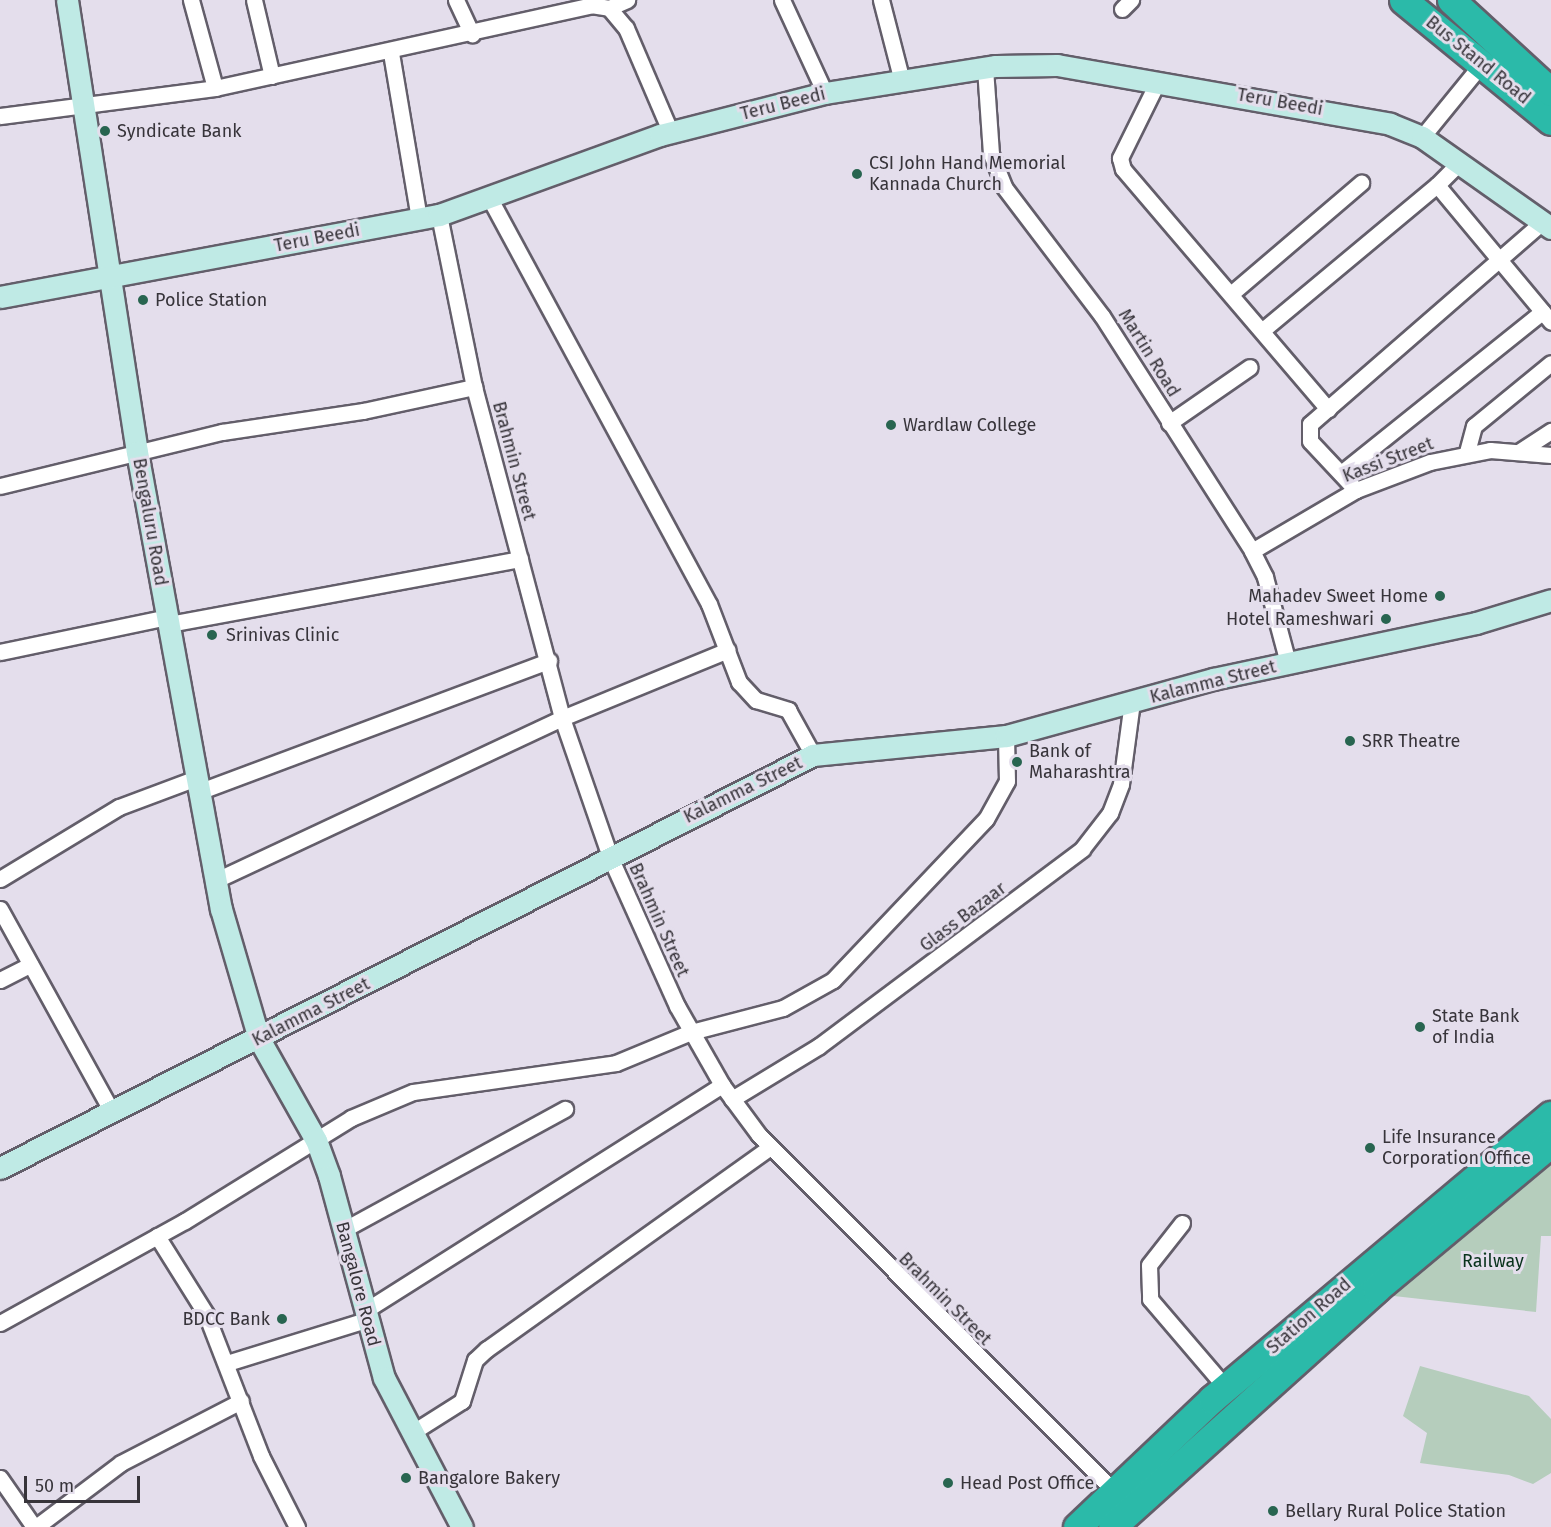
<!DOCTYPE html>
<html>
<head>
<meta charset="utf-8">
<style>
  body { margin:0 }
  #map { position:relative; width:1551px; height:1527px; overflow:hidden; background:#e4deec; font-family:"Fira Sans",sans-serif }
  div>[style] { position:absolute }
  .green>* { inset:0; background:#b5cdbc }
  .roads { filter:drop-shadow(2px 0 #635e6a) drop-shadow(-2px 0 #635e6a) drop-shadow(0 2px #635e6a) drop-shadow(0 -2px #635e6a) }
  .street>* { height:15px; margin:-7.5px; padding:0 7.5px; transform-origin:7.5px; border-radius:7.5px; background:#fff }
  .secondary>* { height:21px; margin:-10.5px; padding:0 10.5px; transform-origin:10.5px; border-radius:10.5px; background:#bfeae5 }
  .highway>* { height:27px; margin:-13.5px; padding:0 13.5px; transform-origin:13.5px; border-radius:13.5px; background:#2bbaa9 }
  .dots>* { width:16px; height:16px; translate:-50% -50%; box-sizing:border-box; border:3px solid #e4deec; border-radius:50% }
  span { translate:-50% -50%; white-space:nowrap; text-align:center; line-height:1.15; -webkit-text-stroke:6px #e4deec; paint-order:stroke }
  .street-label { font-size:18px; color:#37343a }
  .poi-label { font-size:18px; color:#37343a }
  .left { translate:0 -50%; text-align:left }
  .right { translate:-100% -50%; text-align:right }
  .park-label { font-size:18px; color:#09321c }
  .scale { position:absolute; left:24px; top:1476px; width:116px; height:27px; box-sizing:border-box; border:3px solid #37343a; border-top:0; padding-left:8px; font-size:18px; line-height:21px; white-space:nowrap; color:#37343a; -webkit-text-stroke:4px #e4deec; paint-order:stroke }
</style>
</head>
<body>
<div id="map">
  <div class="green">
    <i style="clip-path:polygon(1551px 1149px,1551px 1236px,1541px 1236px,1536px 1312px,1385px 1295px)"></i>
    <i style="clip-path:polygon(1420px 1366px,1529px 1396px,1551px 1419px,1551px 1473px,1533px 1484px,1509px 1475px,1420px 1463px,1427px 1433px,1403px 1416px)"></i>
  </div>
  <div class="roads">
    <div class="street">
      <i style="left:191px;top:0;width:91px;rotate:74.7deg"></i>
      <i style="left:254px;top:0;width:78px;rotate:76.7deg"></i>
      <i style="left:456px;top:0;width:38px;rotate:65deg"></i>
      <i style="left:782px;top:0;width:102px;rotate:65.2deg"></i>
      <i style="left:881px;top:0;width:84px;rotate:75.5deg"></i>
      <i style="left:609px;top:8px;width:20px;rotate:-24deg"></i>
      <i style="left:1122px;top:9px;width:13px;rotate:-45deg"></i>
      <i style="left:391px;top:53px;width:168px;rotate:80.4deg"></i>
      <i style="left:985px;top:68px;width:86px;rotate:86deg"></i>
      <i style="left:991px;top:154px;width:35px;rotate:68deg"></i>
      <i style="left:1004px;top:187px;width:162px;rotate:52.8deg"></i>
      <i style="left:1102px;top:316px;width:279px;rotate:57.4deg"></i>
      <i style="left:1252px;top:551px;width:29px;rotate:63deg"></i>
      <i style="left:1265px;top:577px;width:89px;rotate:75deg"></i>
      <i style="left:1158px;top:81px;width:86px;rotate:116.3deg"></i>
      <i style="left:1120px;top:158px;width:11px;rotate:75deg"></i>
      <i style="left:1123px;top:169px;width:316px;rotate:49.5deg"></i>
      <i style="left:0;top:116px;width:217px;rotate:-7.4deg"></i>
      <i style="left:215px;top:88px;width:385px;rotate:-12.4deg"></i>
      <i style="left:591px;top:5px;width:18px;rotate:9deg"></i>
      <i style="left:609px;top:8px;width:26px;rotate:50deg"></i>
      <i style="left:626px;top:28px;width:114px;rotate:66.8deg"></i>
      <i style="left:1422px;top:137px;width:98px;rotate:-50.8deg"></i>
      <i style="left:1437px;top:185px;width:33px;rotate:-45deg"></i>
      <i style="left:490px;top:199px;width:460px;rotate:61.6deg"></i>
      <i style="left:709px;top:604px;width:84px;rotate:69deg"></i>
      <i style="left:739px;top:682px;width:25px;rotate:47deg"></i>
      <i style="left:756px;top:700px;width:34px;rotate:17deg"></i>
      <i style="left:788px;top:710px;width:51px;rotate:60.9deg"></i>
      <i style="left:439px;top:215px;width:176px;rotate:78.5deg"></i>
      <i style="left:474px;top:387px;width:342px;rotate:75.1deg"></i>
      <i style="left:562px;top:718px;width:147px;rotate:70.9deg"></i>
      <i style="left:610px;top:857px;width:163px;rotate:65.8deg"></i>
      <i style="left:677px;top:1006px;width:91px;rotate:60.3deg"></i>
      <i style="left:722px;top:1085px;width:62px;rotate:53.5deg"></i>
      <i style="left:759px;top:1135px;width:510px;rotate:45.08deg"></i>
      <i style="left:1232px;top:293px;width:170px;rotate:-40.5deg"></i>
      <i style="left:1264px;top:329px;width:225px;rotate:-39.8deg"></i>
      <i style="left:1437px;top:185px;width:178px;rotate:50.2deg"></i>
      <i style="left:1169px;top:423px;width:98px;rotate:-34.7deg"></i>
      <i style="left:1520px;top:451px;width:37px;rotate:-33deg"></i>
      <i style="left:1467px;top:452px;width:27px;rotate:-75deg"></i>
      <i style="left:1474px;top:426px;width:99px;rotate:-39.3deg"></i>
      <i style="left:1341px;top:473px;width:258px;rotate:-38.7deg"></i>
      <i style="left:0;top:486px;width:228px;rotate:-13.7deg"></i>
      <i style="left:222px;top:432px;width:143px;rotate:-8.5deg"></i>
      <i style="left:363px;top:411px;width:114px;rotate:-12.2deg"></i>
      <i style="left:1356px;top:490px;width:67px;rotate:-133.2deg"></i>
      <i style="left:1310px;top:441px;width:17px;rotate:-90deg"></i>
      <i style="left:1310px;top:424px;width:308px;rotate:-41deg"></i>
      <i style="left:1252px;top:551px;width:121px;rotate:-30.4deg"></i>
      <i style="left:1356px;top:490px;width:79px;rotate:-20.7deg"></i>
      <i style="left:1430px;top:462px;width:61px;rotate:-11.3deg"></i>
      <i style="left:1490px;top:450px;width:61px;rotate:4.7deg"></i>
      <i style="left:169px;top:624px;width:357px;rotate:-10.5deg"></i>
      <i style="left:0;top:652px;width:171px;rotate:-11.8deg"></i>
      <i style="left:198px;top:792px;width:375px;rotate:-20.5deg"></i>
      <i style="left:0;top:879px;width:139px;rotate:-31.2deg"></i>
      <i style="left:119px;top:807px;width:82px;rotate:-20.6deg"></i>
      <i style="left:214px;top:881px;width:384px;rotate:-25.1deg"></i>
      <i style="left:562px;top:718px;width:179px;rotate:-22.3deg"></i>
      <i style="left:0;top:909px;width:232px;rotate:61.1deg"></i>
      <i style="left:0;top:980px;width:34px;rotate:-27deg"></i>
      <i style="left:732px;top:1099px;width:102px;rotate:-31.3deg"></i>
      <i style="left:819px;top:1046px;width:329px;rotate:-36.8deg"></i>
      <i style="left:1082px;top:849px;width:46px;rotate:-52.1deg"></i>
      <i style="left:1110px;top:813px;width:31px;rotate:-69deg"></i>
      <i style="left:1121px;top:784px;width:83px;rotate:-82.4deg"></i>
      <i style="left:1182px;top:1223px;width:53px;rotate:128.2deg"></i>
      <i style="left:1149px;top:1265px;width:34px;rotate:88deg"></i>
      <i style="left:1150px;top:1299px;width:117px;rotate:49.5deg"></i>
      <i style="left:343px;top:1230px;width:253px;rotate:-28.6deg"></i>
      <i style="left:157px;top:1236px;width:92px;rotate:57.9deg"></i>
      <i style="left:206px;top:1314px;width:152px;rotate:68.8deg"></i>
      <i style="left:261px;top:1456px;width:80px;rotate:63.1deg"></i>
      <i style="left:363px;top:1312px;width:425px;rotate:-32.3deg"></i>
      <i style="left:0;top:1323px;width:211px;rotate:-28.9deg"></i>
      <i style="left:185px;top:1221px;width:195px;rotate:-31.8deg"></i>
      <i style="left:351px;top:1118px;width:67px;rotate:-22.8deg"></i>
      <i style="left:413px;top:1092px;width:205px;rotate:-8.1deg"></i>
      <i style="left:616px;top:1063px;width:81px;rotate:-22.5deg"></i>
      <i style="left:691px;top:1032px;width:95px;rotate:-14.6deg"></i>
      <i style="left:783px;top:1008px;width:57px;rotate:-29.2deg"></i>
      <i style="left:833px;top:980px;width:222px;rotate:-46.5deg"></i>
      <i style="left:986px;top:819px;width:43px;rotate:-61.1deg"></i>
      <i style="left:1007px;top:781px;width:45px;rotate:-91.3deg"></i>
      <i style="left:227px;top:1363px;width:145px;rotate:-17.2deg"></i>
      <i style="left:413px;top:1432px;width:58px;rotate:-32.3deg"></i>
      <i style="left:462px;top:1401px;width:43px;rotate:-72.4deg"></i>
      <i style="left:475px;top:1360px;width:16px;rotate:-43deg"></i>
      <i style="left:487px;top:1349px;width:348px;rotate:-35.5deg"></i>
      <i style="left:0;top:1478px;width:60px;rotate:55.2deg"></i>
      <i style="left:36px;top:1527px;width:106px;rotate:-37deg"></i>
      <i style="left:121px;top:1463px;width:135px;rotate:-27.3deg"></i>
    </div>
    <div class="secondary">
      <i style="left:67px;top:0;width:457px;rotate:81.2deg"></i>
      <i style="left:137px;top:452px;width:465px;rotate:79.6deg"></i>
      <i style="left:221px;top:909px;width:135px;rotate:73.7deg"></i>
      <i style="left:259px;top:1039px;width:116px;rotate:60.6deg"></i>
      <i style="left:316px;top:1140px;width:38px;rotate:70deg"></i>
      <i style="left:329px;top:1176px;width:209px;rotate:74.8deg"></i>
      <i style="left:384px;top:1378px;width:168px;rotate:62.4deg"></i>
      <i style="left:0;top:297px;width:447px;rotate:-10.6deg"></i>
      <i style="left:439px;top:215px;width:235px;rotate:-19.9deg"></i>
      <i style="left:660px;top:135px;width:170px;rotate:-14.3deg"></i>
      <i style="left:825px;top:93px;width:173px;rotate:-9deg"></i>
      <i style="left:996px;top:66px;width:61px;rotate:-0.9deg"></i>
      <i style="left:1057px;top:65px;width:338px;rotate:10deg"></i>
      <i style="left:1390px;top:124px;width:35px;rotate:22deg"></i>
      <i style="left:1422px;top:137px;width:158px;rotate:35.2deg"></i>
      <i style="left:0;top:1168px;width:912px;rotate:-26.93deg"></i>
      <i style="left:813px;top:755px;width:194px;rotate:-5.6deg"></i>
      <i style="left:1006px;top:736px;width:215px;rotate:-15.4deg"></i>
      <i style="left:1213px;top:679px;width:269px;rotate:-12deg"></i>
      <i style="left:1476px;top:623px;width:78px;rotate:-17deg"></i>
    </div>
    <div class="highway">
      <i style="left:1403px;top:0;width:191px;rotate:39.3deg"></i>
      <i style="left:1451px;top:0;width:136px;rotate:42.6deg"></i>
      <i style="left:1077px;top:1527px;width:186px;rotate:-43.5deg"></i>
      <i style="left:1212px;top:1399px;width:442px;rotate:-40deg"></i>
      <i style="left:1112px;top:1527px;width:355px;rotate:-42deg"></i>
      <i style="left:1376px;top:1289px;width:228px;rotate:-39.8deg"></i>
    </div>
  </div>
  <div class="dots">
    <i style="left:105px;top:131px;background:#286550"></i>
    <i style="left:857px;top:174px;background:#286550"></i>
    <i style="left:143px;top:300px;background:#286550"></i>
    <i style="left:891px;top:425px;background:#286550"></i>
    <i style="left:1440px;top:596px;background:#286550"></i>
    <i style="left:1386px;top:619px;background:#286550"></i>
    <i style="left:212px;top:635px;background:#286550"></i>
    <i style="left:1350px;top:741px;background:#286550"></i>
    <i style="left:1017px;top:762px;background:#286550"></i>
    <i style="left:1420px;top:1027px;background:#286550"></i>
    <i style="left:1370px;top:1148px;background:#286550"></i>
    <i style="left:282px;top:1319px;background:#286550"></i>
    <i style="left:406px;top:1478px;background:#286550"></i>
    <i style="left:948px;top:1483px;background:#286550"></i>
    <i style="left:1273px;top:1511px;background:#286550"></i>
  </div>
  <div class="street-label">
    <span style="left:1478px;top:60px;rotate:39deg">Bus Stand Road</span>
    <span style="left:1280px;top:102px;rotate:10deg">Teru Beedi</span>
    <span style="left:783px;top:104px;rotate:-14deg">Teru Beedi</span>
    <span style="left:317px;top:238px;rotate:-11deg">Teru Beedi</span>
    <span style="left:1149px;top:353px;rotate:58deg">Martin Road</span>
    <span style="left:1388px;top:460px;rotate:-21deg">Kassi Street</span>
    <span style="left:514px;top:461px;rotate:75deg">Brahmin Street</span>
    <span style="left:150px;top:522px;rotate:80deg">Bengaluru Road</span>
    <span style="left:1213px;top:682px;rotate:-14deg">Kalamma Street</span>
    <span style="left:743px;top:790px;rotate:-26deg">Kalamma Street</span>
    <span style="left:963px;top:917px;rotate:-37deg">Glass Bazaar</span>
    <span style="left:659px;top:920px;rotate:66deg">Brahmin Street</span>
    <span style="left:311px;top:1012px;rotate:-27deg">Kalamma Street</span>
    <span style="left:358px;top:1284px;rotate:75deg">Bangalore Road</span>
    <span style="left:945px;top:1299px;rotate:45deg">Brahmin Street</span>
    <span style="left:1309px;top:1316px;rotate:-41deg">Station Road</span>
  </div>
  <div class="poi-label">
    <span class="left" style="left:117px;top:131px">Syndicate Bank</span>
    <span class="left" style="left:869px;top:174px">CSI John Hand Memorial<br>Kannada Church</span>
    <span class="left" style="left:155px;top:300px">Police Station</span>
    <span class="left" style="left:903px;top:425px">Wardlaw College</span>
    <span class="right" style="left:1428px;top:596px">Mahadev Sweet Home</span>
    <span class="right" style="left:1374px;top:619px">Hotel Rameshwari</span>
    <span class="left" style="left:226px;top:635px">Srinivas Clinic</span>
    <span class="left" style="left:1362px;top:741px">SRR Theatre</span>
    <span class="left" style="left:1029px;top:762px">Bank of<br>Maharashtra</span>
    <span class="left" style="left:1432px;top:1027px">State Bank<br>of India</span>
    <span class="left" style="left:1382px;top:1148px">Life Insurance<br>Corporation Office</span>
    <span class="right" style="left:270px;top:1319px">BDCC Bank</span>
    <span class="left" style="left:418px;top:1478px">Bangalore Bakery</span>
    <span class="left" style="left:960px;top:1483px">Head Post Office</span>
    <span class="left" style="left:1285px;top:1511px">Bellary Rural Police Station</span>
  </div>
  <div class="park-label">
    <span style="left:1493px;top:1261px">Railway</span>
  </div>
  <div class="scale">50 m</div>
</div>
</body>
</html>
